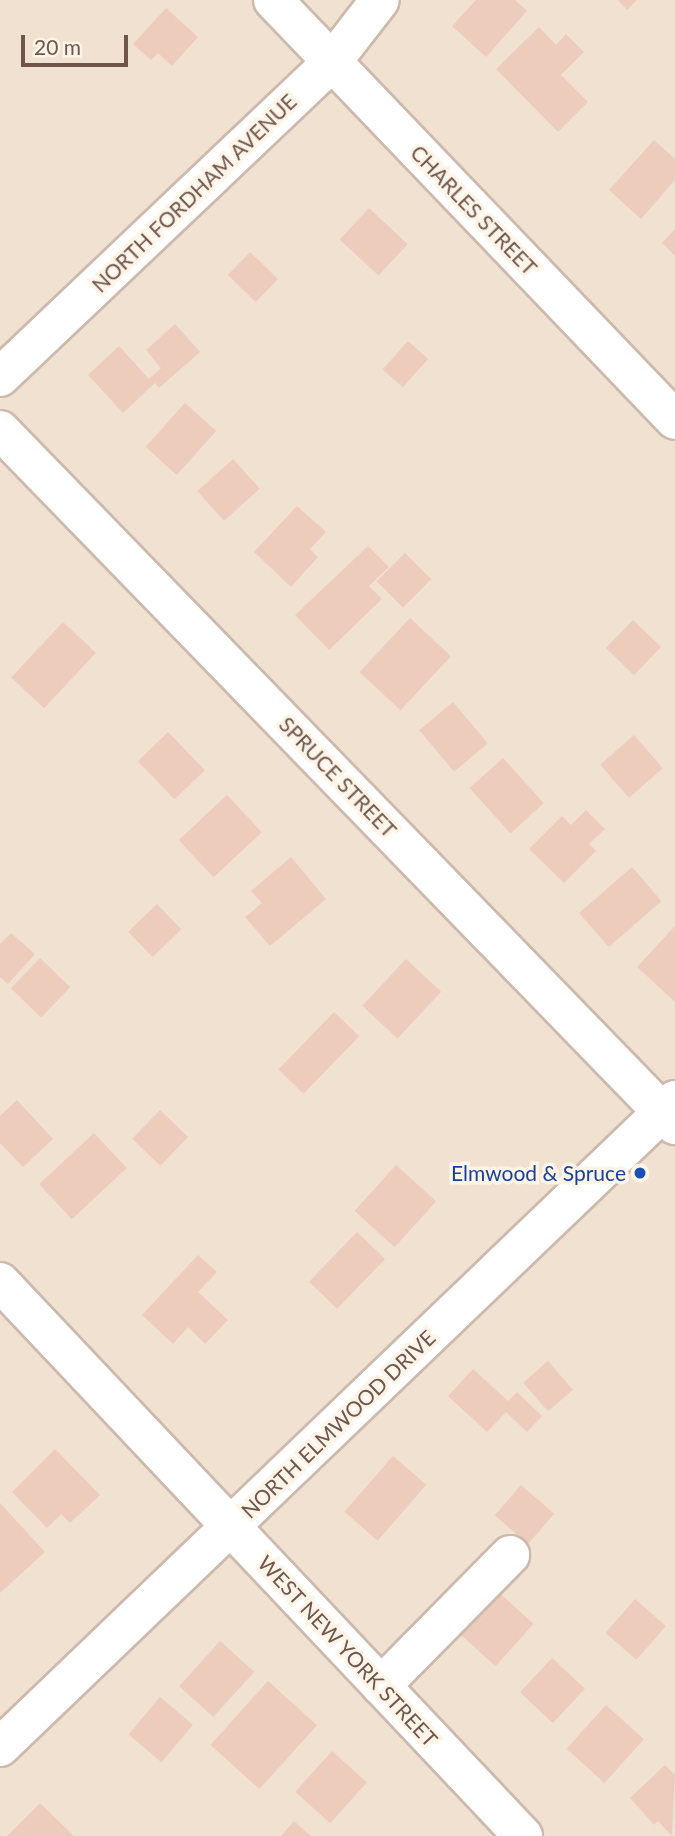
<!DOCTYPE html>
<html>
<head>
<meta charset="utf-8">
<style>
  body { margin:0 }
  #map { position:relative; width:675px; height:1836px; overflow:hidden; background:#faefe2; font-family:Lato,sans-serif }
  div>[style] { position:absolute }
  .residential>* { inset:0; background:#f1e1d1; transform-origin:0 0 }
  .building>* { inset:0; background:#eeccbc; transform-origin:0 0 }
  .roads { filter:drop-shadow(2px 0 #cdb9ad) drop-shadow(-2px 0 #cdb9ad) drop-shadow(0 2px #cdb9ad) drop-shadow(0 -2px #cdb9ad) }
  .minor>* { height:38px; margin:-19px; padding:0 19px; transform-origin:19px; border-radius:19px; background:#fff }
  .dots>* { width:19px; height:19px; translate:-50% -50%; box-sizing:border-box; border:4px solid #fef4e8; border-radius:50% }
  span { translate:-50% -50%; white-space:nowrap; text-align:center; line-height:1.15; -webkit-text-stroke:7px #fef4e8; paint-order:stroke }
  .street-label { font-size:21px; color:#70554b }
  .transit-label { font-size:21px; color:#164399 }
  .right { translate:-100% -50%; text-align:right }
  .scale { position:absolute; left:21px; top:35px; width:107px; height:32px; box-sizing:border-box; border:4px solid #70554b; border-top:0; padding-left:9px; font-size:21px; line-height:24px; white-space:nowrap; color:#70554b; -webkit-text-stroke:5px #fef4e8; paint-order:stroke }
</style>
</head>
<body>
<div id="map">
  <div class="residential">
    <i style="left:0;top:0;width:675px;height:1836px"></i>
  </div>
  <div class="building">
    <i style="clip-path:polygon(476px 0,515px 0,527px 11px,486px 57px,452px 26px)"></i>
    <i style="clip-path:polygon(618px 0,637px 0,627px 10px)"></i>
    <i style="clip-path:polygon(166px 8px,198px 37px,172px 66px,158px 53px,151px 60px,133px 44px)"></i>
    <i style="clip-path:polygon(539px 27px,556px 45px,566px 34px,584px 52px,561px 75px,588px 102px,558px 132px,496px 69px)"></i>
    <i style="clip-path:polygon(654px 140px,675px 159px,675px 180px,641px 219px,609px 190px)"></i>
    <i style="left:369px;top:208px;width:53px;height:43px;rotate:43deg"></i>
    <i style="clip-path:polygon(675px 229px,675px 256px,662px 243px)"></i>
    <i style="left:250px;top:252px;width:39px;height:32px;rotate:44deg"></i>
    <i style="clip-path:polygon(175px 324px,200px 352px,159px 388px,155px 383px,123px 413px,88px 375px,119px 346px,149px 379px,161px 368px,146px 350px)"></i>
    <i style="left:408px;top:341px;width:27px;height:38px;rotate:42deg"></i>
    <i style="left:185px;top:403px;width:42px;height:59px;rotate:42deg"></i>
    <i style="left:233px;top:459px;width:40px;height:48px;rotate:48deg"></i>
    <i style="clip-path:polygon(297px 506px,326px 532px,310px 549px,318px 557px,291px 587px,254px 552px)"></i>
    <i style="clip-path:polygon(368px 546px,389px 567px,369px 586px,382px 599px,329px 650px,295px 615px)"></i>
    <i style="left:405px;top:553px;width:37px;height:40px;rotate:45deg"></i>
    <i style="left:410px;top:618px;width:56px;height:74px;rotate:43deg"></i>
    <i style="left:633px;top:620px;width:39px;height:39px;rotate:44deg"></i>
    <i style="left:63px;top:622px;width:45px;height:76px;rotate:43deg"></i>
    <i style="left:453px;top:702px;width:54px;height:44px;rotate:50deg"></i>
    <i style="left:168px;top:732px;width:53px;height:42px;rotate:46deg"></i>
    <i style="left:634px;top:735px;width:44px;height:45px;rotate:49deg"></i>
    <i style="left:503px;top:758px;width:61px;height:45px;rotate:48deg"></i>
    <i style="left:227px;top:795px;width:51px;height:66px;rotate:47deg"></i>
    <i style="clip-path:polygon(586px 810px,605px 829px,589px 844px,596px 851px,564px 883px,529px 849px,562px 816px,571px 825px)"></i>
    <i style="clip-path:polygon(291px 857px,326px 899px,270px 946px,245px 917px,262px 903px,251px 891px)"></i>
    <i style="left:632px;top:867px;width:45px;height:70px;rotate:49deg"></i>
    <i style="left:157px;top:904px;width:35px;height:40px;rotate:46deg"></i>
    <i style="clip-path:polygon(675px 926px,675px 1002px,637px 967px)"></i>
    <i style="clip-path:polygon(11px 933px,35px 954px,8px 984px,0 977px,0 944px)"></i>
    <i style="left:40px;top:958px;width:42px;height:42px;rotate:44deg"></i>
    <i style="left:406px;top:959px;width:48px;height:64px;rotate:43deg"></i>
    <i style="left:334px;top:1012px;width:35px;height:80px;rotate:44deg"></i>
    <i style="clip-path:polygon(17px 1100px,53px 1139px,23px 1167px,0 1143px,0 1116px)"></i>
    <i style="left:160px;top:1110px;width:39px;height:40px;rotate:44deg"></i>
    <i style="left:94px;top:1133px;width:48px;height:75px;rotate:47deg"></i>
    <i style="left:396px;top:1165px;width:54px;height:62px;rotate:42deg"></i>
    <i style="left:357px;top:1232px;width:39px;height:69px;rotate:44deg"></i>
    <i style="clip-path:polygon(198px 1255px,217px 1272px,198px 1292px,228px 1320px,205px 1344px,188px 1327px,173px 1344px,142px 1315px)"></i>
    <i style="left:548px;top:1361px;width:38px;height:33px;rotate:49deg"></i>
    <i style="clip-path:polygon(473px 1369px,508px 1401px,517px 1392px,542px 1416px,527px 1432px,506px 1412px,487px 1432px,448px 1396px)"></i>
    <i style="clip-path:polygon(55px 1449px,100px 1495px,70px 1523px,61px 1514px,47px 1528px,12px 1492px)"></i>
    <i style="left:393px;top:1456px;width:44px;height:74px;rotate:41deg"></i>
    <i style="left:521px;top:1485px;width:44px;height:40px;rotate:41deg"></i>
    <i style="clip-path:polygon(0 1503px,45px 1552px,0 1593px)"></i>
    <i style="left:495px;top:1589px;width:52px;height:57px;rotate:42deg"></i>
    <i style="left:635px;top:1599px;width:41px;height:45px;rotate:41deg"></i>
    <i style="left:220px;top:1641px;width:46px;height:61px;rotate:42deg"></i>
    <i style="left:552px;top:1658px;width:45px;height:47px;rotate:43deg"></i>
    <i style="left:268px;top:1681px;width:66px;height:86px;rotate:42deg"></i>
    <i style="left:160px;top:1697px;width:43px;height:49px;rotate:40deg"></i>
    <i style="left:606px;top:1705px;width:51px;height:59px;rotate:42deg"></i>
    <i style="left:332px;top:1751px;width:47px;height:55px;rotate:42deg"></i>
    <i style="clip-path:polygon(665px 1765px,675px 1775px,672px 1836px,658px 1821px,654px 1825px,630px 1798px)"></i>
    <i style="clip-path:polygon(40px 1803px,74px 1836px,7px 1836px)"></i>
    <i style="clip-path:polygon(294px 1821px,311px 1836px,281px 1836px)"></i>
  </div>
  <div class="roads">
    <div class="minor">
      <i style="left:273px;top:0;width:581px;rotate:46.25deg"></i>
      <i style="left:0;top:377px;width:458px;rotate:-43.5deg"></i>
      <i style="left:332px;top:62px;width:78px;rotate:-52.3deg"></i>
      <i style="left:0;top:430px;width:969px;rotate:45.84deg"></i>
      <i style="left:0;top:1282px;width:762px;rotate:46.65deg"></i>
      <i style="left:381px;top:1686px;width:184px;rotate:-45.4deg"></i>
      <i style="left:0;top:1747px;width:935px;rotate:-43.79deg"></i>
    </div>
  </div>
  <div class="dots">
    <i style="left:640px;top:1173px;background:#1a4fb4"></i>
  </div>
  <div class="street-label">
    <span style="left:194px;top:193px;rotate:-44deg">NORTH FORDHAM AVENUE</span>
    <span style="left:474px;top:210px;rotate:46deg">CHARLES STREET</span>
    <span style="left:338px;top:777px;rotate:46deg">SPRUCE STREET</span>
    <span style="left:338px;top:1424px;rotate:-44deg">NORTH ELMWOOD DRIVE</span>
    <span style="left:348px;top:1651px;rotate:47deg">WEST NEW YORK STREET</span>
  </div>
  <div class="transit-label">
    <span class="right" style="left:626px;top:1173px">Elmwood &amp; Spruce</span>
  </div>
  <div class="scale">20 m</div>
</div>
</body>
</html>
